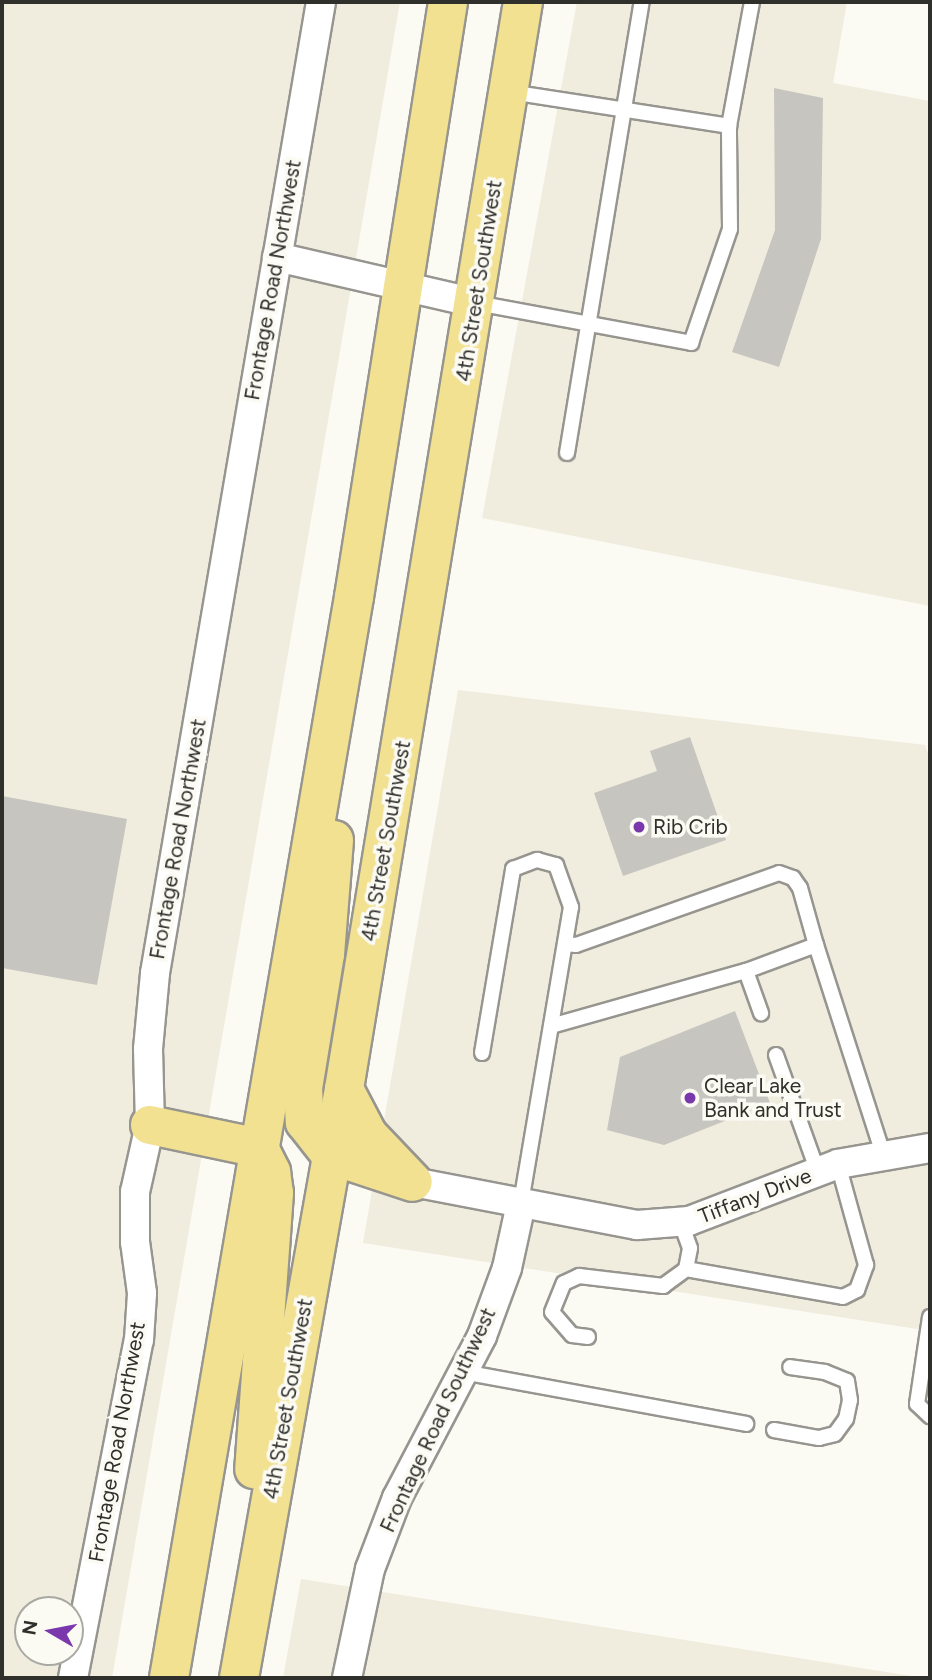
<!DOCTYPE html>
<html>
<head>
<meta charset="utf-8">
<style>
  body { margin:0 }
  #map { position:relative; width:932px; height:1680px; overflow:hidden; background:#fbfaf3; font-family:Figtree,sans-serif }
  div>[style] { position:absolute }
  .built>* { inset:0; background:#f0eddf }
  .building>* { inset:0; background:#c7c5bf }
  .roads { filter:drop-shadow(2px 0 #97958f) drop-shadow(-2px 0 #97958f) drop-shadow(0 2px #97958f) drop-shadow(0 -2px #97958f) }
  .lane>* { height:14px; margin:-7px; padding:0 7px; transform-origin:7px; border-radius:7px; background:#fff }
  .street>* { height:28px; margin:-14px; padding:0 14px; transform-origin:14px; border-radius:14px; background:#fff }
  .primary>* { height:38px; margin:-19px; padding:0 19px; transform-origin:19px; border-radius:19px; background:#f1e191 }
  .dots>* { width:19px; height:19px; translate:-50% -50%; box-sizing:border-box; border:4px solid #fbfaf3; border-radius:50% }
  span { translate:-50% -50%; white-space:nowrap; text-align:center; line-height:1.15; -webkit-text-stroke:7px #fbfaf3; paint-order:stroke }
  .street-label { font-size:21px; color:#2f2f2c }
  .poi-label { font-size:21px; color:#2f2f2c }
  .left { translate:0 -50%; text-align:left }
  .frame { position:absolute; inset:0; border:4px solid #2f2f2c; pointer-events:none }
  .north { position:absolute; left:14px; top:1596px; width:70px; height:70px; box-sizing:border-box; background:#fbfaf3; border:2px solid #a9a9a3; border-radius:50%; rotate:280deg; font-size:19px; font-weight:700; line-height:28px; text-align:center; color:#2f2f2c }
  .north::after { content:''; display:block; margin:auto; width:24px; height:32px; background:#7a38ac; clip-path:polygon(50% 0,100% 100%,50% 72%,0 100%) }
</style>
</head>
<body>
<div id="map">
  <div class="built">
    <i style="clip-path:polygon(evenodd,2px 2px,400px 2px,112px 1678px,2px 1678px,2px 2px,28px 1610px,70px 1610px,70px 1652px,28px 1652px,28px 1610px)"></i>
    <i style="clip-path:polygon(577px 2px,847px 2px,833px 83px,930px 101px,930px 606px,482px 518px)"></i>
    <i style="clip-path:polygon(458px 690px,925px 745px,930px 759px,930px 1331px,363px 1243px)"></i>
    <i style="clip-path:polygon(301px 1579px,924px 1678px,283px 1678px)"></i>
  </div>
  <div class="building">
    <i style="clip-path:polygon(774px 88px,823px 98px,821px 239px,779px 367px,732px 352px,775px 230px)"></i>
    <i style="clip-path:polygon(690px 737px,726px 840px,623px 876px,594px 793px,657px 771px,650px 751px)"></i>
    <i style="clip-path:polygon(2px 796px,127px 819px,97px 985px,2px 968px)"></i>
    <i style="clip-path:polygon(735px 1011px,770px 1103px,664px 1145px,607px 1130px,620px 1057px)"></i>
  </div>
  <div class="roads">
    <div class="lane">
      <i style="left:510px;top:92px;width:222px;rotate:8.8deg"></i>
      <i style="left:476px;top:303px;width:219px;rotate:10.5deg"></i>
      <i style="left:691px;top:343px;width:120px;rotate:-71.1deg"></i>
      <i style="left:730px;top:229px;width:103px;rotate:-90.6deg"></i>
      <i style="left:729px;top:126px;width:126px;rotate:-79.5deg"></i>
      <i style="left:567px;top:453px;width:457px;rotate:-80.6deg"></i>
      <i style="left:565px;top:944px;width:11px;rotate:5deg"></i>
      <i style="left:576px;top:945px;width:215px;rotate:-19.5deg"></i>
      <i style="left:779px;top:873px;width:15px;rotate:20deg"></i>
      <i style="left:793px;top:878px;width:12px;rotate:55deg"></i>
      <i style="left:800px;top:888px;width:59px;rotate:74.3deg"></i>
      <i style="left:746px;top:971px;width:45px;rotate:70.3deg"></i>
      <i style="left:551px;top:1026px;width:203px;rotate:-15.8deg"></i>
      <i style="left:746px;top:971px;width:75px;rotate:-20.4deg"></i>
      <i style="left:816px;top:945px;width:219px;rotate:72.2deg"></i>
      <i style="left:482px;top:1053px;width:187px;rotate:-80.4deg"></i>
      <i style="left:513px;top:869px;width:26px;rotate:-21deg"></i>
      <i style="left:537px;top:860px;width:20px;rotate:15deg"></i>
      <i style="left:556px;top:865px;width:45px;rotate:70.3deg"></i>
      <i style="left:571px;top:907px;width:301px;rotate:99.6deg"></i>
      <i style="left:776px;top:1055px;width:124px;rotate:70.3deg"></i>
      <i style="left:686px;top:1269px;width:159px;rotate:10.1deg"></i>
      <i style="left:843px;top:1297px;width:16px;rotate:-27deg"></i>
      <i style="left:857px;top:1290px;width:27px;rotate:-70deg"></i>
      <i style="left:866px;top:1265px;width:105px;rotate:-105.5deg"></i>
      <i style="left:930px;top:1317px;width:88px;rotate:98.5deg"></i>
      <i style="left:917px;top:1404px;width:18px;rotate:43deg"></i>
      <i style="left:588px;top:1337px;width:16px;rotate:-173deg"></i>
      <i style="left:572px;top:1335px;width:30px;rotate:-131deg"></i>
      <i style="left:552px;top:1312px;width:31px;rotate:-68deg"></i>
      <i style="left:564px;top:1283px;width:17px;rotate:-25deg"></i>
      <i style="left:579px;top:1276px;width:85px;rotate:6.8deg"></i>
      <i style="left:663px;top:1286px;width:29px;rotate:-36deg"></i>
      <i style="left:686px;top:1269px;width:21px;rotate:-79deg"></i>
      <i style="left:690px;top:1248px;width:29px;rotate:-110deg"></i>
      <i style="left:463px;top:1372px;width:288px;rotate:10.4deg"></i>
      <i style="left:774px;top:1430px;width:46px;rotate:10.1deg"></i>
      <i style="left:819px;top:1438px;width:16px;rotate:-14deg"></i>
      <i style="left:835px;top:1434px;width:19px;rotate:-54deg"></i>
      <i style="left:846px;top:1419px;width:19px;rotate:-78deg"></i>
      <i style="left:850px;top:1400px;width:19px;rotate:-99deg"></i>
      <i style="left:847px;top:1381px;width:24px;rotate:-158deg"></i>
      <i style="left:825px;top:1372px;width:35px;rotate:-172deg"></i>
    </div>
    <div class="street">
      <i style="left:277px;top:257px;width:204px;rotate:13deg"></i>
      <i style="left:413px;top:1182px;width:228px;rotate:10.9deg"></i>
      <i style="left:637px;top:1225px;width:52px;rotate:-4.4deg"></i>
      <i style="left:689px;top:1221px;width:160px;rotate:-20.9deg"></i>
      <i style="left:838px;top:1164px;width:93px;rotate:-9.9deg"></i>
      <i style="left:73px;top:1678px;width:344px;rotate:-79deg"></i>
      <i style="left:139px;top:1340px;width:47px;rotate:-86.3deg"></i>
      <i style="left:142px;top:1293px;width:51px;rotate:-97.8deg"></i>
      <i style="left:135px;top:1242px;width:50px;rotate:-90deg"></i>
      <i style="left:135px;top:1192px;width:69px;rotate:-77.4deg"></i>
      <i style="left:150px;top:1125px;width:76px;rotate:-91.5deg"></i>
      <i style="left:148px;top:1049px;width:76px;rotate:-84.7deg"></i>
      <i style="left:155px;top:973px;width:985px;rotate:-80.3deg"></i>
      <i style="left:347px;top:1678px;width:111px;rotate:-78.1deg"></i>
      <i style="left:370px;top:1569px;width:76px;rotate:-69.2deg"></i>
      <i style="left:397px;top:1498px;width:183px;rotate:-62.3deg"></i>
      <i style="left:482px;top:1336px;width:72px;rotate:-69.8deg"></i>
      <i style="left:507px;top:1268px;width:66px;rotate:-77.7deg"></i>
    </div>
    <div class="primary">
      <i style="left:334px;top:840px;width:114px;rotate:94.5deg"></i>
      <i style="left:325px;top:954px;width:136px;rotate:99.3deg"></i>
      <i style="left:303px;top:1088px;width:34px;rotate:87deg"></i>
      <i style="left:305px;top:1122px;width:42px;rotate:51.8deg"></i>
      <i style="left:331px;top:1155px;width:86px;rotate:18.2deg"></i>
      <i style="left:344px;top:1089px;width:52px;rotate:62.4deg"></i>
      <i style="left:368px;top:1135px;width:62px;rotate:46.3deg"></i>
      <i style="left:150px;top:1125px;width:111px;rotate:11.9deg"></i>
      <i style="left:259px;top:1148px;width:27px;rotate:63deg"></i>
      <i style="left:271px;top:1172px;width:21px;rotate:82deg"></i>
      <i style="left:274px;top:1193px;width:277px;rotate:94.1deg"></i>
      <i style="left:169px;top:1678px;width:1097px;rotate:-80.29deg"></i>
      <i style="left:354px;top:597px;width:602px;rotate:-81.02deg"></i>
      <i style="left:239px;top:1678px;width:598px;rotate:-79.89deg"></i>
      <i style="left:344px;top:1089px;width:1102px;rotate:-80.65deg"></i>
    </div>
  </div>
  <div class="dots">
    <i style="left:639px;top:827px;background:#7a38ac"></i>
    <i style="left:690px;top:1098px;background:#7a38ac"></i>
  </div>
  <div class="street-label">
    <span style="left:273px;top:280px;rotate:-80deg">Frontage Road Northwest</span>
    <span style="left:479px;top:281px;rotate:-81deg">4th Street Southwest</span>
    <span style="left:178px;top:839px;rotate:-80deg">Frontage Road Northwest</span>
    <span style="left:386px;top:841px;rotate:-80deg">4th Street Southwest</span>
    <span style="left:755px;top:1196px;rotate:-21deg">Tiffany Drive</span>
    <span style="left:288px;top:1399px;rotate:-80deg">4th Street Southwest</span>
    <span style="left:438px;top:1420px;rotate:-65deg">Frontage Road Southwest</span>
    <span style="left:117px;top:1442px;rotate:-80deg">Frontage Road Northwest</span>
  </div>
  <div class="poi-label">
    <span class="left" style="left:653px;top:827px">Rib Crib</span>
    <span class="left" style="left:704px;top:1098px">Clear Lake<br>Bank and Trust</span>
  </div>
  <div class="frame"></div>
  <div class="north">N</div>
</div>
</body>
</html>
